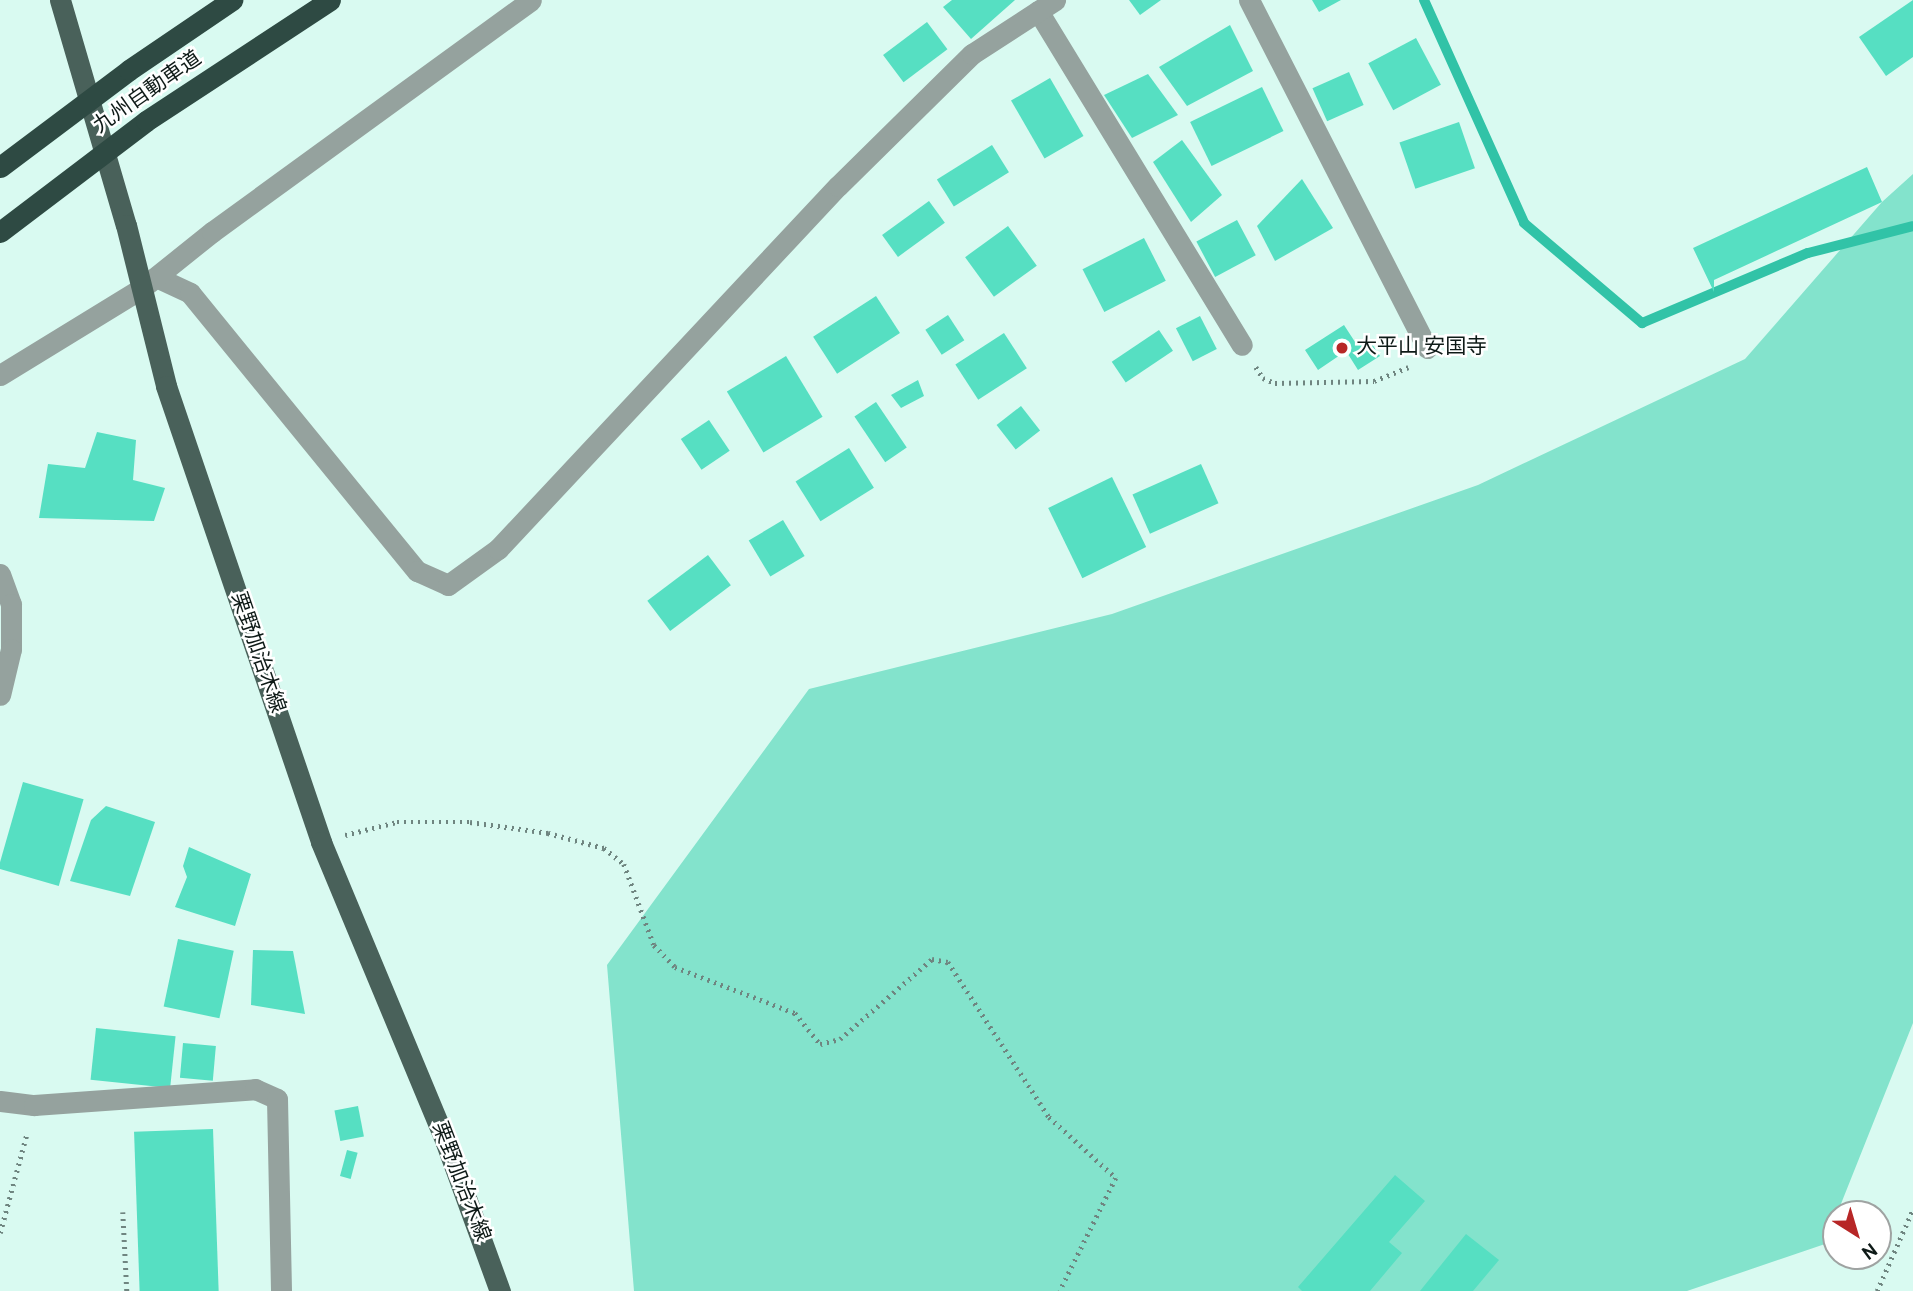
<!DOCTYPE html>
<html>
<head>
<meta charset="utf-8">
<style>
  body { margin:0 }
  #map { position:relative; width:1913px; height:1291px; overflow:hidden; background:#d9faf1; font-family:Overpass,"Noto Sans JP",sans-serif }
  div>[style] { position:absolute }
  .green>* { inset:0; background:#83e3cc }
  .stream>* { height:10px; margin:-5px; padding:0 5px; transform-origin:5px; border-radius:5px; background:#31c3a7 }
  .building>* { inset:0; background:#56dfc2; transform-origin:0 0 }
  .path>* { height:4.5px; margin-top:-2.25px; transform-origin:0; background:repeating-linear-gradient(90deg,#6f8580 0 2px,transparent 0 7px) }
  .minor>* { height:21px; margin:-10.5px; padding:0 10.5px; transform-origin:10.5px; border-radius:10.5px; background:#95a29e }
  .major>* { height:21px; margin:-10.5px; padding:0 10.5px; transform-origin:10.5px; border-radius:10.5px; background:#49615a }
  .highway>* { height:21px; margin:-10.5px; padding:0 10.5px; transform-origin:10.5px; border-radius:10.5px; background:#2e4a43 }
  .dots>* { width:19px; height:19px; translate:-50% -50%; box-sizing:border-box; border:4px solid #fff; border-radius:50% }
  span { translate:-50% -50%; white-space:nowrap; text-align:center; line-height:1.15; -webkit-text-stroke:5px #fff; paint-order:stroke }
  .street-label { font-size:21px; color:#0e1a17 }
  .poi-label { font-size:21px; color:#0e1a17 }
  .left { translate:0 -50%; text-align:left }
  .north { position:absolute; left:1822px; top:1200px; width:70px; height:70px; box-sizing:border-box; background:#fff; border:2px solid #9fa3a2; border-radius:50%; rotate:143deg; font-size:19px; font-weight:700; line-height:28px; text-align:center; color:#0e1a17 }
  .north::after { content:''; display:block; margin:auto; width:24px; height:32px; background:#b72727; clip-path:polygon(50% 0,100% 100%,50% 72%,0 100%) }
</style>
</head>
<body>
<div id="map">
  <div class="green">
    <i style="clip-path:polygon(1913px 174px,1913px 1023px,1825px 1244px,1687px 1291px,634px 1291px,607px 965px,809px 689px,1112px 614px,1478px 485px,1745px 359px,1882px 202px)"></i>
  </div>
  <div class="stream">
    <i style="left:1424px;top:0;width:244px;rotate:65.8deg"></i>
    <i style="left:1524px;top:223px;width:155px;rotate:40.3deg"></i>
    <i style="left:1642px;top:323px;width:180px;rotate:-22.9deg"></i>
    <i style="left:1808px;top:253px;width:108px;rotate:-14.4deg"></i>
  </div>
  <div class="building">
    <i style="clip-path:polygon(952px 0,1015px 0,971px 39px,943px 7px)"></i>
    <i style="clip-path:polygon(1129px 0,1161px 0,1140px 15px)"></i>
    <i style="clip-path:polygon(1312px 0,1341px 0,1319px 12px)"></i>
    <i style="clip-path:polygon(1913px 0,1913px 57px,1886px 76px,1859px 37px)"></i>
    <i style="left:927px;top:22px;width:34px;height:55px;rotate:53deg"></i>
    <i style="clip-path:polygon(1230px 25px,1253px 71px,1187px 106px,1159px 67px)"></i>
    <i style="left:1416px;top:38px;width:53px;height:54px;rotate:62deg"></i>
    <i style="left:1349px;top:72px;width:36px;height:40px;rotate:66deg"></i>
    <i style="clip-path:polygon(1148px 74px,1178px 115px,1132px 138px,1104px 95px)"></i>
    <i style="left:1050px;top:78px;width:67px;height:45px;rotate:60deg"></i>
    <i style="left:1262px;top:87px;width:49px;height:80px;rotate:64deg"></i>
    <i style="left:1459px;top:122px;width:49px;height:63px;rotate:71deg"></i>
    <i style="clip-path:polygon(1182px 140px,1222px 195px,1191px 222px,1153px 162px)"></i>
    <i style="left:992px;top:145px;width:32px;height:65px;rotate:58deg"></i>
    <i style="clip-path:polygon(1867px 167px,1882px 202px,1714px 280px,1714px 292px,1693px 248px)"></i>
    <i style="clip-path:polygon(1302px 179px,1333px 228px,1275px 261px,1257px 226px)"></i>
    <i style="left:929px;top:201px;width:27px;height:58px;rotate:54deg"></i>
    <i style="left:1237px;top:220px;width:40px;height:46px;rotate:62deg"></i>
    <i style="left:1008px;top:226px;width:49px;height:53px;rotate:54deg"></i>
    <i style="left:1144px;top:238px;width:48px;height:69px;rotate:63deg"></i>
    <i style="left:876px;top:296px;width:44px;height:75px;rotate:57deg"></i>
    <i style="left:948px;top:315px;width:30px;height:27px;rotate:57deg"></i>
    <i style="left:1200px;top:316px;width:37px;height:27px;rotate:63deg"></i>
    <i style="clip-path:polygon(1344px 325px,1357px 345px,1368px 338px,1380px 356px,1358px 370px,1346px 351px,1318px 370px,1305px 350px)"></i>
    <i style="left:1159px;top:330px;width:25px;height:57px;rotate:56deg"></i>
    <i style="left:1004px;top:333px;width:42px;height:58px;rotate:57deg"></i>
    <i style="left:786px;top:356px;width:71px;height:69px;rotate:59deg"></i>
    <i style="clip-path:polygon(918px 380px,924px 396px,901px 408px,891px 395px)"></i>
    <i style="left:876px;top:402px;width:55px;height:26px;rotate:56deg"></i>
    <i style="left:1021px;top:406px;width:31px;height:31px;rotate:52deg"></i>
    <i style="left:709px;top:420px;width:37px;height:34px;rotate:56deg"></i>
    <i style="clip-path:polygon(97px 432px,136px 440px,133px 480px,165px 488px,154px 521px,39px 518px,48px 464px,85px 468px)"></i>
    <i style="left:849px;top:448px;width:47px;height:63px;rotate:58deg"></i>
    <i style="left:1201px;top:464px;width:43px;height:75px;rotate:66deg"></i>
    <i style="left:1112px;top:477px;width:78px;height:71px;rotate:64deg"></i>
    <i style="left:783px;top:520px;width:42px;height:40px;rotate:59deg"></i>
    <i style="left:708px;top:555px;width:38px;height:76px;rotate:53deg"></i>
    <i style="left:23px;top:782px;width:63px;height:90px;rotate:16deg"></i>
    <i style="clip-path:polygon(106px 806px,155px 822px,130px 896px,70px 881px,91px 820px)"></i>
    <i style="clip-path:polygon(189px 847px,251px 874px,235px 926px,175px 907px,187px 877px,183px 866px)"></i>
    <i style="left:178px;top:939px;width:57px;height:69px;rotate:12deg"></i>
    <i style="clip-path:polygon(253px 950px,293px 951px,305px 1014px,251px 1005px)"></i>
    <i style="left:96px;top:1028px;width:80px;height:52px;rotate:6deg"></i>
    <i style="left:183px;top:1043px;width:33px;height:35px;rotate:5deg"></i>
    <i style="left:358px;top:1106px;width:31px;height:24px;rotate:79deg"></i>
    <i style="left:213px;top:1129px;width:162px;height:79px;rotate:88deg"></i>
    <i style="left:347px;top:1150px;width:11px;height:27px;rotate:15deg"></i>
    <i style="clip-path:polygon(1395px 1175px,1425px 1201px,1389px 1242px,1402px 1253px,1370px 1291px,1302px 1291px,1298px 1287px)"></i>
    <i style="clip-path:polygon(1466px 1234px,1499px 1260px,1473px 1291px,1420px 1291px)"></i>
  </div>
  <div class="path">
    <i style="left:1256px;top:367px;width:13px;rotate:58deg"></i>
    <i style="left:1263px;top:378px;width:13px;rotate:23deg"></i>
    <i style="left:1275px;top:383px;width:99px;rotate:-1.2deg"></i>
    <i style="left:1374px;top:381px;width:37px;rotate:-22deg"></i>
    <i style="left:345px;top:835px;width:54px;rotate:-14deg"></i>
    <i style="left:397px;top:822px;width:73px"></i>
    <i style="left:470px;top:822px;width:79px;rotate:8deg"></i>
    <i style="left:548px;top:833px;width:58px;rotate:15deg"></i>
    <i style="left:604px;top:848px;width:26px;rotate:39deg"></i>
    <i style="left:624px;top:864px;width:86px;rotate:69.7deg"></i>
    <i style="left:654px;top:945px;width:30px;rotate:46deg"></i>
    <i style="left:675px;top:967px;width:129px;rotate:21deg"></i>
    <i style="left:795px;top:1013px;width:40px;rotate:51deg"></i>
    <i style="left:820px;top:1044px;width:21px;rotate:-14deg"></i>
    <i style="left:840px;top:1039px;width:122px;rotate:-41deg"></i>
    <i style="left:932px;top:959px;width:16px;rotate:11deg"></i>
    <i style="left:948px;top:962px;width:185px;rotate:56.9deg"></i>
    <i style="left:1049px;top:1117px;width:91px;rotate:42.3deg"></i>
    <i style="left:1116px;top:1178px;width:126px;rotate:116.4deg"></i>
    <i style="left:123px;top:1212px;width:79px;rotate:87.1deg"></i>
    <i style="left:0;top:1233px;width:104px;rotate:-74.9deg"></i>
    <i style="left:1877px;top:1291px;width:90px;rotate:-66.3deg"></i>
  </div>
  <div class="minor">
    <i style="left:1249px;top:0;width:391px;rotate:62.9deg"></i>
    <i style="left:1038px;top:11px;width:391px;rotate:58.6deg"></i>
    <i style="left:156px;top:277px;width:38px;rotate:25deg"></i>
    <i style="left:190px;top:293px;width:359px;rotate:50.8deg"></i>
    <i style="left:417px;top:571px;width:34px;rotate:24deg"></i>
    <i style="left:448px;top:585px;width:62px;rotate:-35.8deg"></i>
    <i style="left:498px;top:549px;width:497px;rotate:-46.9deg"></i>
    <i style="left:838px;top:186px;width:188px;rotate:-44.6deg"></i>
    <i style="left:972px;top:54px;width:99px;rotate:-33deg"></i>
    <i style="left:0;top:375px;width:167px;rotate:-31.5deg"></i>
    <i style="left:142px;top:288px;width:90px;rotate:-38.7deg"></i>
    <i style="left:212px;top:232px;width:394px;rotate:-36deg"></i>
    <i style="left:0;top:574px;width:32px;rotate:70deg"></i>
    <i style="left:11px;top:604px;width:45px;rotate:90deg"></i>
    <i style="left:11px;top:649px;width:47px;rotate:103.4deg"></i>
    <i style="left:0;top:1101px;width:34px;rotate:7deg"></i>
    <i style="left:34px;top:1105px;width:222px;rotate:-4.1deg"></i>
    <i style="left:255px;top:1089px;width:24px;rotate:24deg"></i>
    <i style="left:277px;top:1099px;width:192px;rotate:88.8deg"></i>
  </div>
  <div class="major">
    <i style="left:60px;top:0;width:234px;rotate:73.7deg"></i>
    <i style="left:126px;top:225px;width:166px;rotate:76deg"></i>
    <i style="left:166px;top:386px;width:482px;rotate:71.2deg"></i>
    <i style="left:321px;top:842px;width:326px;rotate:67.4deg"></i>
    <i style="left:446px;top:1143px;width:158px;rotate:70deg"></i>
  </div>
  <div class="highway">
    <i style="left:0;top:167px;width:161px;rotate:-36.9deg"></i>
    <i style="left:129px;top:70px;width:125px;rotate:-34.2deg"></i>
    <i style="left:0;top:232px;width:183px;rotate:-37.2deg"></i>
    <i style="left:146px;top:121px;width:220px;rotate:-33.3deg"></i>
  </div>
  <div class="dots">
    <i style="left:1342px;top:348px;background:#b72727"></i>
  </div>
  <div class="street-label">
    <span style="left:148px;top:93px;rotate:-35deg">九州自動車道</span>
    <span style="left:257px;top:653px;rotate:71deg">栗野加治木線</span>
    <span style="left:460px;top:1182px;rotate:69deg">栗野加治木線</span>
  </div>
  <div class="poi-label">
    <span class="left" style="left:1356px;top:348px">大平山 安国寺</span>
  </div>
  <div class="north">N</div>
</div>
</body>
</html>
